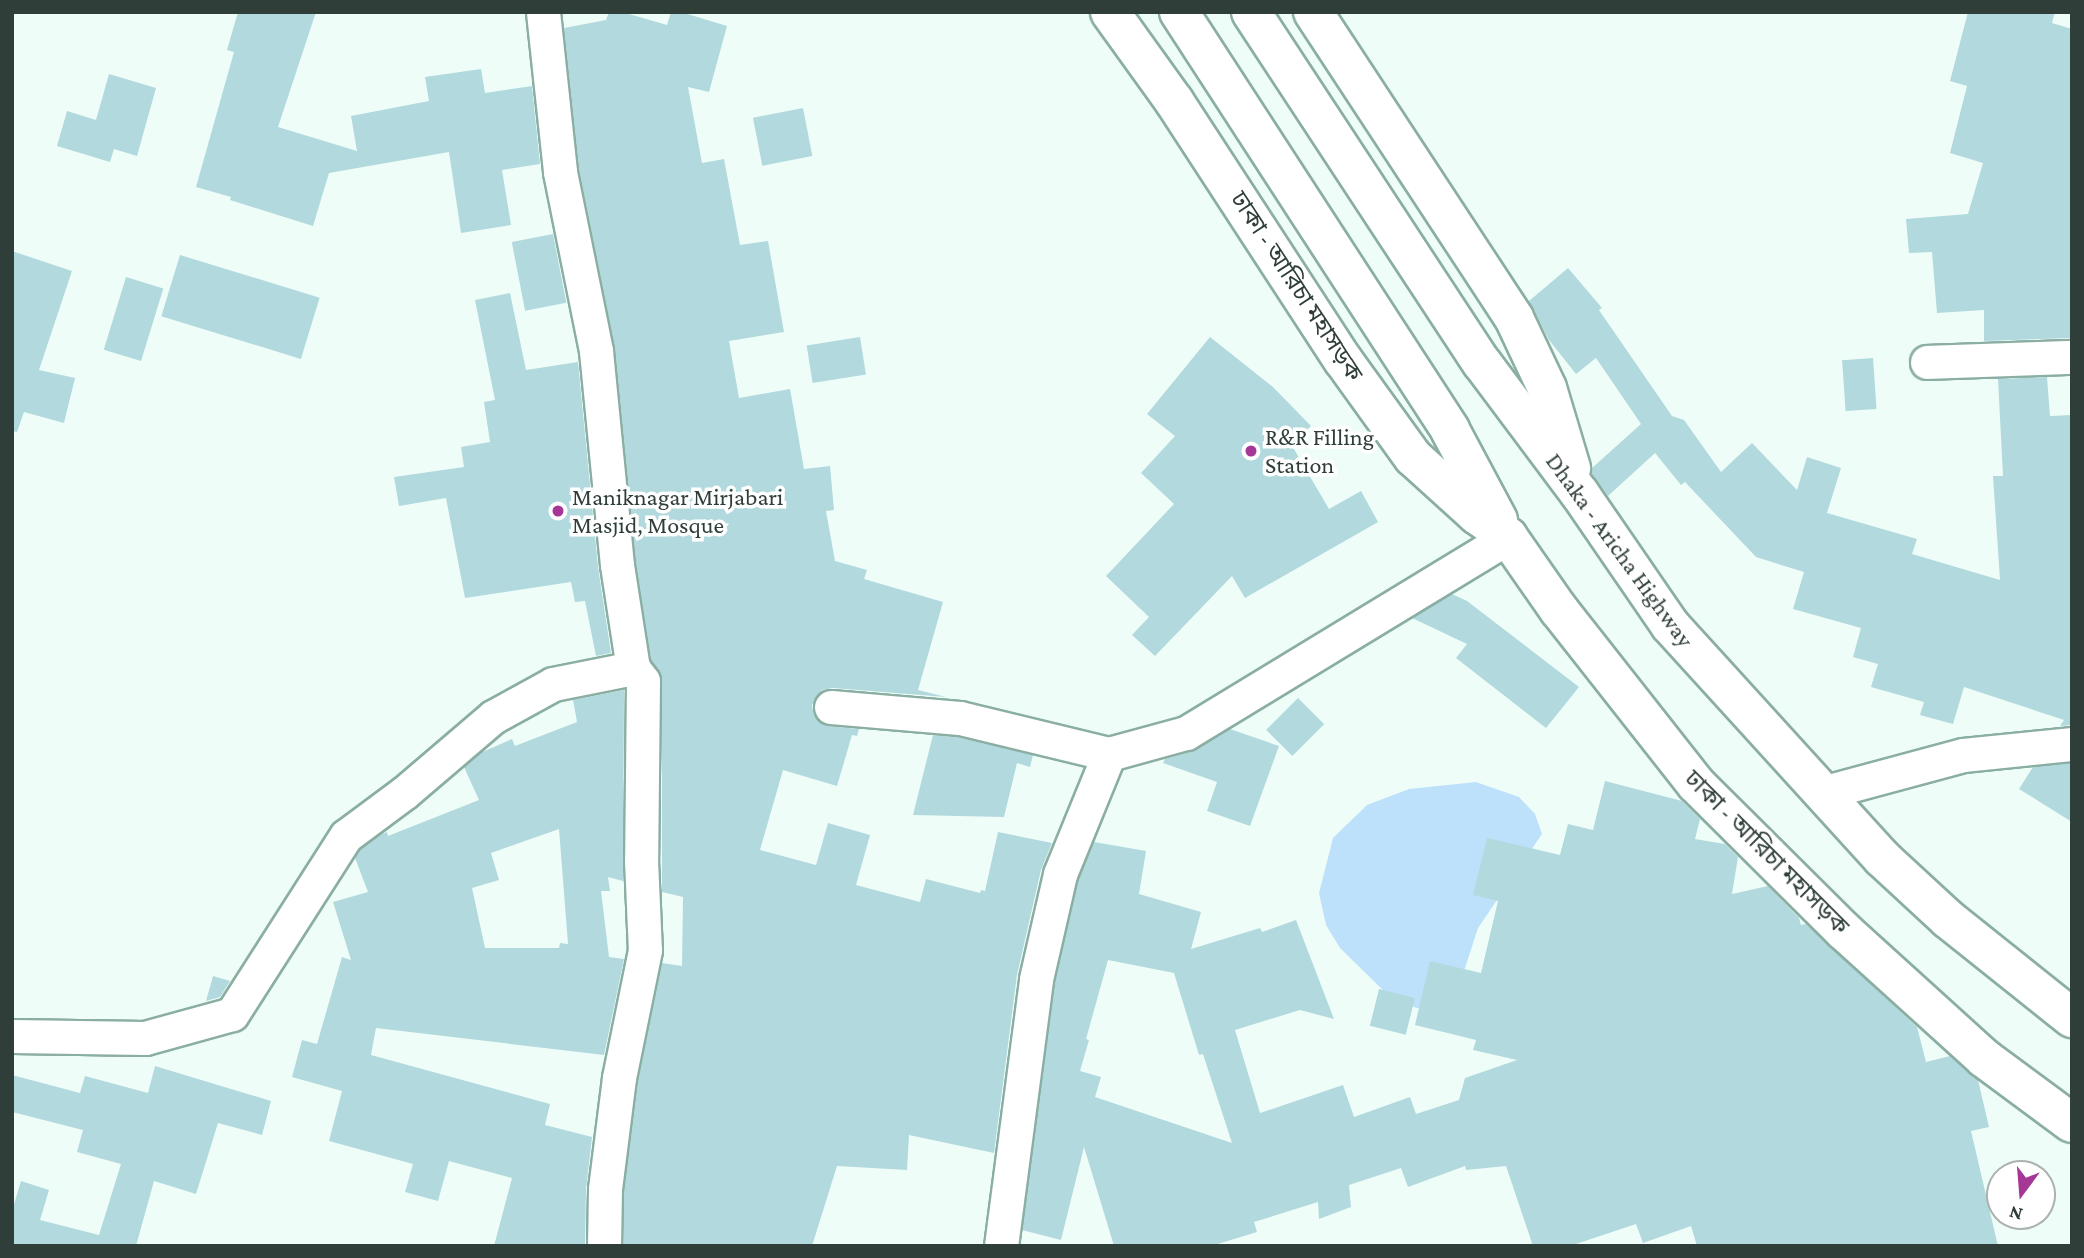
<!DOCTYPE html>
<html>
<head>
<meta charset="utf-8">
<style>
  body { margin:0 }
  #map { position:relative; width:2084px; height:1258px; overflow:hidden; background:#effdf8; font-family:"Crimson Pro","Noto Sans Bengali",serif }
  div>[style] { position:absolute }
  .water>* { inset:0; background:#bde1fa }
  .building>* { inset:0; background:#b2d9dd; transform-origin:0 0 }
  .roads { filter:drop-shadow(2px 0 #8baea2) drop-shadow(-2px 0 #8baea2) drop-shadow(0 2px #8baea2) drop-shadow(0 -2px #8baea2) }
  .minor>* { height:33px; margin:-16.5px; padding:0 16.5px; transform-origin:16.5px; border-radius:16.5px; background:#fff }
  .trunk>* { height:38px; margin:-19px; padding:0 19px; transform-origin:19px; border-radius:19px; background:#fff }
  .dots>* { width:19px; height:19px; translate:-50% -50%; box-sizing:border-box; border:4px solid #fff; border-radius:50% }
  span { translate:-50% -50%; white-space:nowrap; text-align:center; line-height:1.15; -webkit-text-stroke:7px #fff; paint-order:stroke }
  .street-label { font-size:24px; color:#2f3e39 }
  .poi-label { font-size:24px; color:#2f3e39 }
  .left { translate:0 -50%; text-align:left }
  .frame { position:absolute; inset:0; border:14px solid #2f3e39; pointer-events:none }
  .north { position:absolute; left:1986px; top:1160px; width:70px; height:70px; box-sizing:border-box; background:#fff; border:2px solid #acb2b0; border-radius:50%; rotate:196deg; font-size:19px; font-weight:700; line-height:28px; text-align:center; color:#2f3e39 }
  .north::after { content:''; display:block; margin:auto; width:24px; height:32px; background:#a53796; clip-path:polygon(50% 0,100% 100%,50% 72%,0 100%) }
</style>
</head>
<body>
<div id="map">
  <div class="water">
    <i style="clip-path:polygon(1476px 782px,1519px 797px,1535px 814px,1542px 834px,1478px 928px,1463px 974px,1425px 1010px,1395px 1002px,1340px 948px,1326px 925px,1319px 893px,1333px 838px,1367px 805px,1409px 789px)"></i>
  </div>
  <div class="building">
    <i style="clip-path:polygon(238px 12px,316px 12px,278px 127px,357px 151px,351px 116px,429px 101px,425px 77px,481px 69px,485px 93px,532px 86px,540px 164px,502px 170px,511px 225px,461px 233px,449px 152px,329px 173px,313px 226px,230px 200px,231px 197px,196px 187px,234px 52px,227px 50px)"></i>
    <i style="clip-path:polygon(609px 12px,622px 12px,667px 25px,671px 12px,681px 12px,727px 26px,709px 92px,688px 87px,702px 163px,724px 159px,740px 245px,768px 241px,784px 332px,729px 341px,739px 398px,790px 389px,804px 469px,830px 466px,834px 510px,826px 511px,835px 561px,867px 570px,864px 579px,943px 602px,918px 690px,946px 697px,833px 688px,822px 690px,812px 705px,814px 716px,829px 726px,859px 729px,857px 736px,852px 735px,837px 786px,783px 770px,760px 850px,816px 865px,828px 823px,870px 835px,856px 885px,920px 902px,926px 879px,980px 893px,981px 890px,985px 891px,998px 832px,1052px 843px,1041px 870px,1017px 975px,994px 1153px,909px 1135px,907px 1170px,837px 1166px,812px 1246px,623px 1246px,624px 1190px,638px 1081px,662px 963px,682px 966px,683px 897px,662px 892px,662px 681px,651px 660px,636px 563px,615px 349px,579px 169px,564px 28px,606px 20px)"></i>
    <i style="clip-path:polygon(1968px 12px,2055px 12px,2052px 23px,2072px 29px,2072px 338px,1984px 341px,1984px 310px,1937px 313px,1932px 252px,1909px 253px,1906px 219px,1968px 214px,1983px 163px,1950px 153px,1967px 86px,1950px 81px)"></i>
    <i style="clip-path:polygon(109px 74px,156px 88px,137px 156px,114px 149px,110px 162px,57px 146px,67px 111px,96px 120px)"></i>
    <i style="left:803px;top:108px;width:49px;height:51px;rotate:79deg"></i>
    <i style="left:553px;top:234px;width:70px;height:42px;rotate:79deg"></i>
    <i style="clip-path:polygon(12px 251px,72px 271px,39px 370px,75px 378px,64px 423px,24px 412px,17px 432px,12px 431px)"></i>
    <i style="left:180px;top:255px;width:146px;height:64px;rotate:17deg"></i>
    <i style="clip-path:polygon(1568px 268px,1602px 308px,1599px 310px,1672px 416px,1684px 420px,1721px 472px,1752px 443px,1797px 490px,1807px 457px,1841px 468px,1827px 513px,1917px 539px,1912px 554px,2000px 580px,1993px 476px,2003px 476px,1998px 379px,2047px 377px,2050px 416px,2072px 415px,2072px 725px,2060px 726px,2064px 720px,1964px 687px,1953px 724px,1920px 715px,1924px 702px,1871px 687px,1878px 664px,1853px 657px,1861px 628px,1793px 609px,1804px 572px,1756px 557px,1685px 482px,1681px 485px,1655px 453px,1608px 496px,1592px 474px,1592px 468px,1641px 424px,1596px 358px,1576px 374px,1549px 340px,1529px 301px)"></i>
    <i style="left:126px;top:277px;width:39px;height:76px;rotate:17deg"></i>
    <i style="clip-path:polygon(510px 293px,526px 370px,578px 362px,598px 567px,611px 653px,596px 656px,585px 601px,575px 602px,571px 582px,465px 598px,446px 498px,399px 506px,394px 477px,464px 467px,461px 447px,490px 442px,484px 402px,495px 400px,475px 300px)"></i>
    <i style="left:860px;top:337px;width:38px;height:54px;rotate:81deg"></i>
    <i style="clip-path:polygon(1210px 337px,1273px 387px,1311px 426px,1291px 444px,1329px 509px,1361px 491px,1378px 522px,1245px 598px,1232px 576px,1155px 656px,1132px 635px,1149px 617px,1106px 576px,1174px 504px,1141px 473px,1175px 436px,1147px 414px)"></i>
    <i style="left:1873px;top:358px;width:51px;height:31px;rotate:86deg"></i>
    <i style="clip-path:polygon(1452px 594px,1467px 601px,1579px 687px,1546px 728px,1456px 658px,1467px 644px,1412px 618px)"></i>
    <i style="clip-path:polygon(evenodd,624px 690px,623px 881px,608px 877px,610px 891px,601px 891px,609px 957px,624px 959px,604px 1055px,376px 1028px,371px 1055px,550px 1104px,545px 1125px,592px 1137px,586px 1189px,585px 1246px,494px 1246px,512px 1178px,449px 1161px,438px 1201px,405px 1192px,413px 1164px,329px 1141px,342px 1091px,292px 1077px,302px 1040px,317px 1044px,342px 957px,351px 960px,333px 902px,368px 892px,355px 858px,360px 849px,380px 835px,387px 832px,388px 836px,479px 800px,464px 767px,480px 753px,512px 739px,515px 746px,577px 722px,573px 700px,624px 690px,559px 829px,568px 944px,560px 943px,559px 948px,485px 948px,472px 888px,499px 880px,491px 853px,559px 829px)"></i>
    <i style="left:1298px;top:698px;width:37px;height:45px;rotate:45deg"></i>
    <i style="clip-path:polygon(1230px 729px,1279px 746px,1250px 826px,1207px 811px,1217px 782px,1163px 763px,1165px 759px,1196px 750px)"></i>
    <i style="clip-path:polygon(933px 735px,957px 737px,1033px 755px,1030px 767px,1017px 763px,1004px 817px,913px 815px)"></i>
    <i style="clip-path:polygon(2072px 763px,2072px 822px,2019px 789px,2033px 767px)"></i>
    <i style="clip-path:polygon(evenodd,1605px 781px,1682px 801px,1700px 819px,1695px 839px,1725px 844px,1738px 857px,1732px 894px,1768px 886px,1799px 918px,1801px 925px,1806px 924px,1917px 1027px,1926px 1062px,1950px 1056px,1978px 1080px,1989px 1127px,1971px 1131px,1998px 1246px,1697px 1246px,1691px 1226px,1643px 1243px,1636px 1224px,1570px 1246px,1533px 1246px,1506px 1166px,1466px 1170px,1465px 1166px,1408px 1187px,1401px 1168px,1349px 1185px,1351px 1207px,1319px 1219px,1318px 1202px,1254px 1222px,1257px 1232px,1211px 1246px,1114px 1246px,1084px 1147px,1061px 1240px,1022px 1230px,1055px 982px,1078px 880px,1094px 842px,1146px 851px,1139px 894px,1201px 912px,1191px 949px,1260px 928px,1262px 932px,1296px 920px,1334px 1019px,1300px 1010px,1235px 1030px,1260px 1113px,1343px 1085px,1354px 1117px,1410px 1097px,1416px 1114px,1459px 1100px,1465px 1078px,1517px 1060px,1473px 1050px,1476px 1040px,1415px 1025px,1430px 961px,1481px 973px,1498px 901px,1473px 895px,1487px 838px,1560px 855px,1568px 824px,1593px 830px,1605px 781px,1108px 960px,1174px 973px,1199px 1055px,1203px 1054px,1232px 1143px,1095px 1097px,1101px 1077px,1080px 1071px,1089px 1040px,1086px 1039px,1108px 960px)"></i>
    <i style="clip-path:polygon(213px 976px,230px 981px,220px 997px,206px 1001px)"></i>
    <i style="left:1379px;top:989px;width:37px;height:38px;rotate:14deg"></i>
    <i style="clip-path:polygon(155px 1066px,271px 1101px,262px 1135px,218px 1123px,196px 1194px,154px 1181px,136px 1246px,12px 1246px,12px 1211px,21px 1181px,49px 1190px,40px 1220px,99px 1235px,121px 1164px,77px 1152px,83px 1130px,12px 1112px,12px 1075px,80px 1093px,85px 1076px,148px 1093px)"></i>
  </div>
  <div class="roads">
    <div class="minor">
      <i style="left:543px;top:12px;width:161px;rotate:83.9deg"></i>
      <i style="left:560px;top:172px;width:183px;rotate:78.6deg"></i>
      <i style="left:596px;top:351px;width:215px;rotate:84.4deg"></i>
      <i style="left:617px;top:565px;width:104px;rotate:81.2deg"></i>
      <i style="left:633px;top:668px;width:16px;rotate:52deg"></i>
      <i style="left:643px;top:681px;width:179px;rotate:90.6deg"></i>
      <i style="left:641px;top:860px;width:90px;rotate:87.5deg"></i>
      <i style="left:645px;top:950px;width:131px;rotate:101.5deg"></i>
      <i style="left:619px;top:1078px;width:112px;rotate:97.2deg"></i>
      <i style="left:605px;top:1189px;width:57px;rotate:91deg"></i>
      <i style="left:1927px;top:362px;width:145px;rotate:-2deg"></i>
      <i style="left:831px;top:707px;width:129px;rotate:4.9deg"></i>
      <i style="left:960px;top:718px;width:153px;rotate:13.6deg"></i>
      <i style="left:1822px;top:793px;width:146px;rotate:-15.1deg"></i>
      <i style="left:1963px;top:755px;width:110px;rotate:-5.8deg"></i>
      <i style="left:12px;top:1036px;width:133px;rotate:0.9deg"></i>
      <i style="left:145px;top:1038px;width:90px;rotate:-15.4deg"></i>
      <i style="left:232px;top:1014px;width:211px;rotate:-57.4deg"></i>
      <i style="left:346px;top:836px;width:72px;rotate:-36.6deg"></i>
      <i style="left:404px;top:793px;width:117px;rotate:-40.5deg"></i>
      <i style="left:493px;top:717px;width:68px;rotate:-28.8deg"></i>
      <i style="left:553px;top:684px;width:82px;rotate:-11.3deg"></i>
      <i style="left:1001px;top:1246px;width:269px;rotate:-82.5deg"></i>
      <i style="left:1036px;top:979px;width:108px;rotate:-77.1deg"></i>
      <i style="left:1060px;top:874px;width:130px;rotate:-67.8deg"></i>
      <i style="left:1109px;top:754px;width:80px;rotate:-15.3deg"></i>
      <i style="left:1186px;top:733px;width:377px;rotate:-31.3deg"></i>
    </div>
    <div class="trunk">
      <i style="left:1110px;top:12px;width:110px;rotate:54.3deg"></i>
      <i style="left:1174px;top:101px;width:309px;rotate:56.9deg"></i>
      <i style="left:1343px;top:360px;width:120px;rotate:54.2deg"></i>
      <i style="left:1413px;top:457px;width:86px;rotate:42.2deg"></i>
      <i style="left:1477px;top:515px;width:38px;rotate:35deg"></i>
      <i style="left:1508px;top:537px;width:89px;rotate:55.1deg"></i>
      <i style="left:1559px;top:610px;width:221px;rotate:51.8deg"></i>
      <i style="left:1696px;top:784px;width:209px;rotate:44.8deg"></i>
      <i style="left:1844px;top:931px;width:189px;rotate:42.2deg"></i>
      <i style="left:1984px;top:1058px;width:109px;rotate:36.5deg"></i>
      <i style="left:1179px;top:12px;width:498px;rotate:57deg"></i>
      <i style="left:1450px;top:430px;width:102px;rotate:61.9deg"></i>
      <i style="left:1251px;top:12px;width:420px;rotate:56.7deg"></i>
      <i style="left:1482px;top:363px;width:164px;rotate:53.2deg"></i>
      <i style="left:1580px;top:494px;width:159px;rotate:55.5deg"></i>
      <i style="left:1670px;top:625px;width:315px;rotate:47.7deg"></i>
      <i style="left:1882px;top:858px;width:90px;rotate:42.7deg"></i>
      <i style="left:1948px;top:919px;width:159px;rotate:38.6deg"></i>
      <i style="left:1313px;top:12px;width:366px;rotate:56.7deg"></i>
      <i style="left:1514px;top:318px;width:77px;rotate:64.8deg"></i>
      <i style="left:1547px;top:388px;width:84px;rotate:73.3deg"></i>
    </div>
  </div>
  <div class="dots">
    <i style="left:1251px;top:451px;background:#a53796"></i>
    <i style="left:558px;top:511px;background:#a53796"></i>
  </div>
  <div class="street-label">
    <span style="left:1297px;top:286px;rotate:57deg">ঢাকা - আরিচা মহাসড়ক</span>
    <span style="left:1620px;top:550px;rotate:54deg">Dhaka - Aricha Highway</span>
    <span style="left:1767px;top:852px;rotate:45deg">ঢাকা - আরিচা মহাসড়ক</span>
  </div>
  <div class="poi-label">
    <span class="left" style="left:1265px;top:451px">R&amp;R Filling<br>Station</span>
    <span class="left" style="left:572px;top:511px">Maniknagar Mirjabari<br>Masjid, Mosque</span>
  </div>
  <div class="frame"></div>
  <div class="north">N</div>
</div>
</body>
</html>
